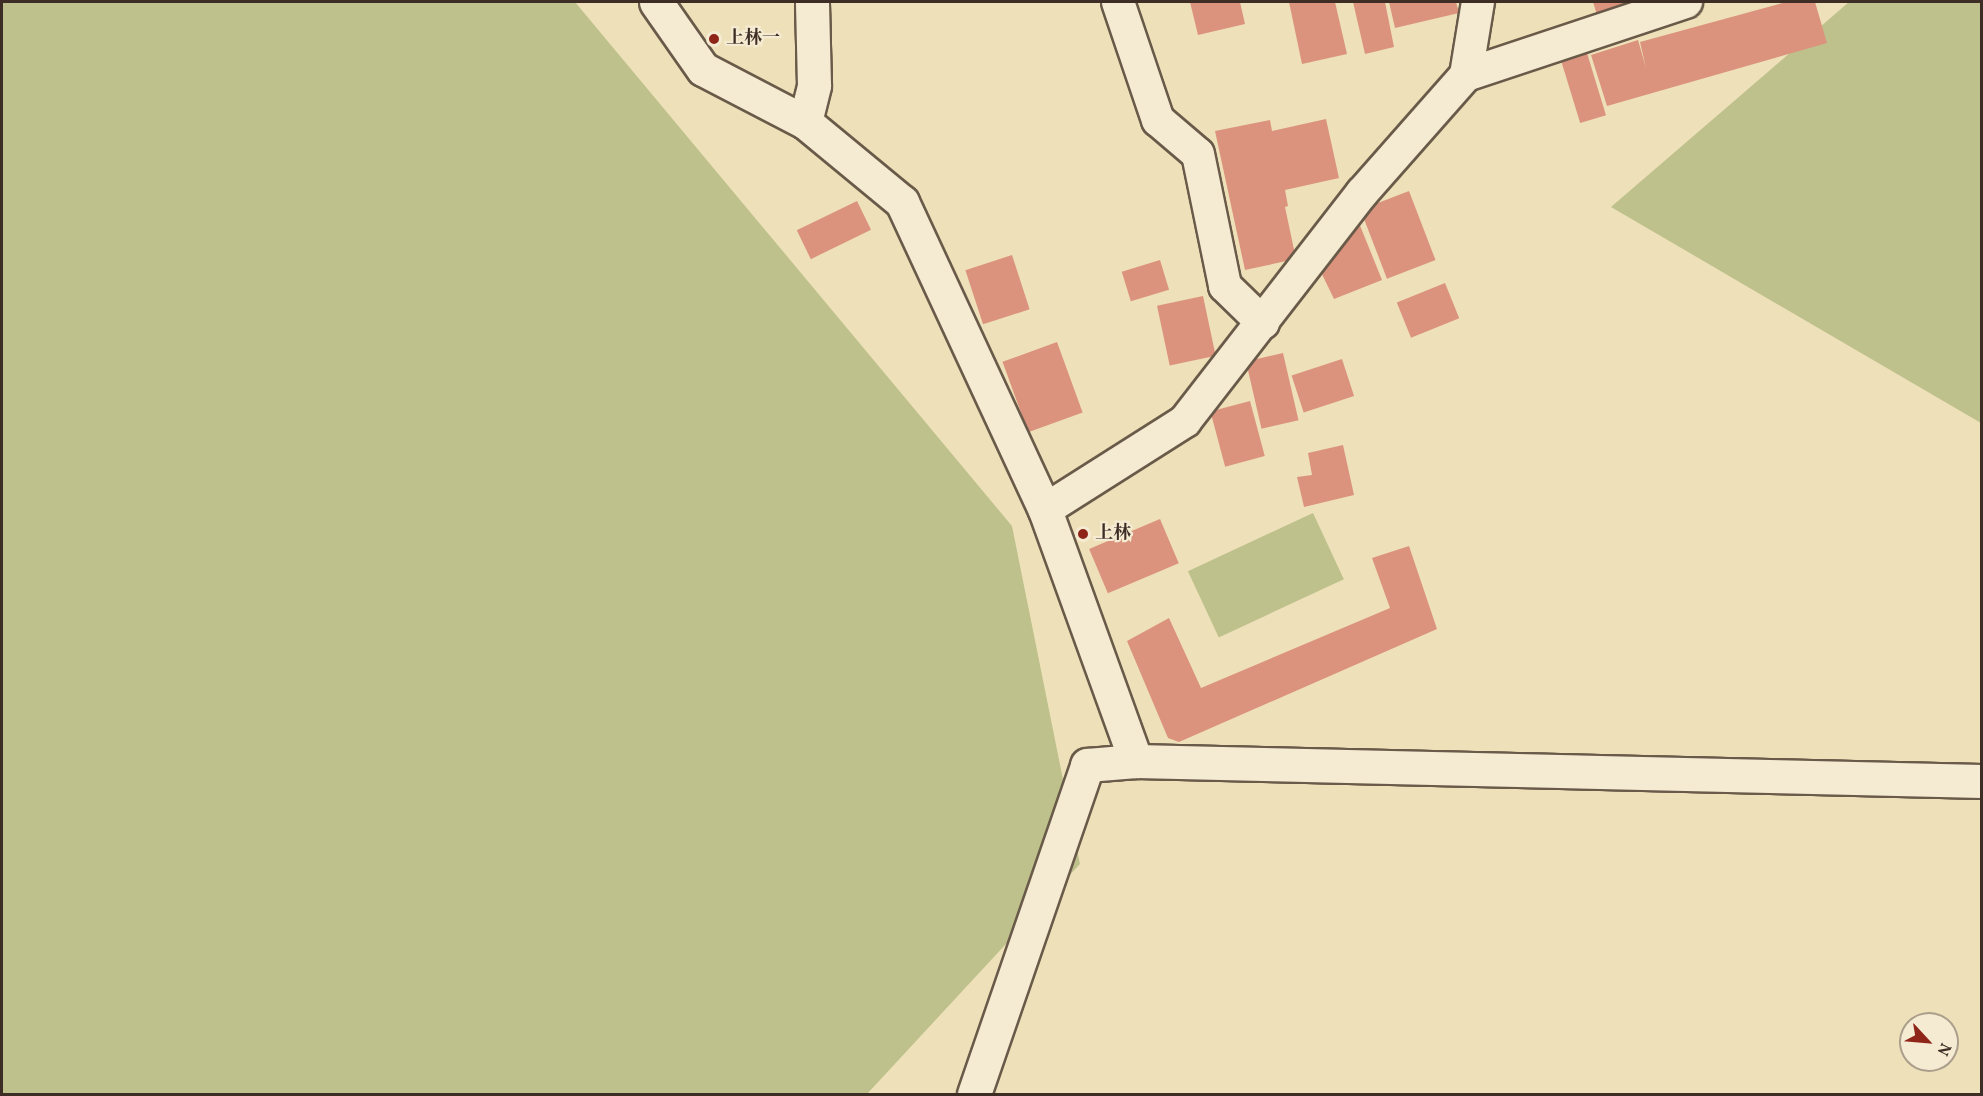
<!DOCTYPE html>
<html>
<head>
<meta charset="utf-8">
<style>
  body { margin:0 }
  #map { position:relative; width:1983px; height:1096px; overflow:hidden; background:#eee0b9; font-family:Vollkorn,"Noto Serif TC",serif }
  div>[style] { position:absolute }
  .green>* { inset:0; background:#bec18c; transform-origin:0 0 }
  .building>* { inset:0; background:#db937d; transform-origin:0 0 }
  .roads { filter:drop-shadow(2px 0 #695a49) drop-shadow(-2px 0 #695a49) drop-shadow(0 2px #695a49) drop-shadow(0 -2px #695a49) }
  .street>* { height:32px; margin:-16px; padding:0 16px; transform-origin:16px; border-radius:16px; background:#f4ebd2 }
  .secondary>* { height:33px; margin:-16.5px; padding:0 16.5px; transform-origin:16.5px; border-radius:16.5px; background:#f4ebd2 }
  .dots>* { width:16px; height:16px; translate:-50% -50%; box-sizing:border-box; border:3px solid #f4ebd2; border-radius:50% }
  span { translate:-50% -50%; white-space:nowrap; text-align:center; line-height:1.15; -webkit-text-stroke:4.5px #f4ebd2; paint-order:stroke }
  .poi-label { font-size:18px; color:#3d2d24; font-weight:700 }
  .left { translate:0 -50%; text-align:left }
  .frame { position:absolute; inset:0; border:3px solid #3d2d24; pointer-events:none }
  .north { position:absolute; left:1899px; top:1012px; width:60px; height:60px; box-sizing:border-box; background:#f4ebd2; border:2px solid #ab9f8c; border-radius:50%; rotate:116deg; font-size:16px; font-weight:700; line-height:24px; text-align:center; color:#3d2d24 }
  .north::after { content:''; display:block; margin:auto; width:21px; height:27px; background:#8f2418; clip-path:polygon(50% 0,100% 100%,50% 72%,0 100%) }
</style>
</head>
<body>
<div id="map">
  <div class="green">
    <i style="clip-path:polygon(2px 2px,575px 2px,1012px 526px,1080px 864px,867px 1094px,2px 1094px)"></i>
    <i style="clip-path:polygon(1849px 2px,1981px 2px,1981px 423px,1611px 207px)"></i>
    <i style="left:1313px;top:513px;width:73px;height:138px;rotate:65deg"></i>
  </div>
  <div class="building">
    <i style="clip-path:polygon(1190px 2px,1240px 2px,1245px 24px,1198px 35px)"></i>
    <i style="clip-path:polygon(1289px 2px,1335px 2px,1347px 54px,1302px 64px)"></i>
    <i style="clip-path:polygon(1353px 2px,1385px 2px,1394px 47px,1365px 54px)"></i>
    <i style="clip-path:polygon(1389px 2px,1456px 2px,1459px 13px,1395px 28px)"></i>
    <i style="clip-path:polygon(1593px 2px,1646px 2px,1599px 21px)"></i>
    <i style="clip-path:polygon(1786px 2px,1815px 2px,1827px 43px,1607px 106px,1591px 55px,1638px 40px,1646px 68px,1640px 42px)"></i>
    <i style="left:1587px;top:53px;width:65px;height:27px;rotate:73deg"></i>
    <i style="clip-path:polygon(1326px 119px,1339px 178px,1285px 190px,1288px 206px,1285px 207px,1296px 259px,1245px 270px,1215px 131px,1270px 120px,1272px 131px)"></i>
    <i style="left:1409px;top:191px;width:74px;height:52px;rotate:69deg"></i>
    <i style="left:857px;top:201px;width:32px;height:67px;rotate:64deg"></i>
    <i style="clip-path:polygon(1359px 223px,1382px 280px,1334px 299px,1318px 266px,1344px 229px)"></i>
    <i style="left:1012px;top:255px;width:57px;height:49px;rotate:72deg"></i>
    <i style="left:1160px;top:260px;width:31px;height:40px;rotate:73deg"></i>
    <i style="left:1445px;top:283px;width:38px;height:52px;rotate:68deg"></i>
    <i style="left:1203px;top:296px;width:61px;height:47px;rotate:78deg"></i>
    <i style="left:1057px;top:342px;width:75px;height:58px;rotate:70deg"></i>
    <i style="left:1283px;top:353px;width:69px;height:38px;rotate:77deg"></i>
    <i style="left:1342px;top:359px;width:39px;height:53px;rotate:72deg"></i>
    <i style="left:1250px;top:401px;width:57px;height:41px;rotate:75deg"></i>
    <i style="clip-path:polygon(1343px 445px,1354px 495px,1304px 507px,1297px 477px,1312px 475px,1308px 453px)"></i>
    <i style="left:1160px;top:519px;width:48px;height:77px;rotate:67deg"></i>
    <i style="clip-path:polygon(1409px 546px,1437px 629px,1179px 742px,1168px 738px,1127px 641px,1169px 618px,1201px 688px,1390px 608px,1372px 558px)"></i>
  </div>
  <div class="roads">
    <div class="street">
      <i style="left:1118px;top:2px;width:125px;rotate:71.3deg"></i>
      <i style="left:1158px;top:120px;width:52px;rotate:40.4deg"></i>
      <i style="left:1198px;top:154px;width:135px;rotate:78.4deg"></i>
      <i style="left:1225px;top:286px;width:53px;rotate:44.2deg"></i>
      <i style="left:1466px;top:75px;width:74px;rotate:-80.7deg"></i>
      <i style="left:1045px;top:510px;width:166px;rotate:-32.4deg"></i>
      <i style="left:1185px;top:421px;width:289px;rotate:-52.2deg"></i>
      <i style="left:1362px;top:193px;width:157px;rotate:-48.6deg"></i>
      <i style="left:1466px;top:75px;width:232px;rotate:-18.4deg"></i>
    </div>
    <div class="secondary">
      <i style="left:656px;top:2px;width:82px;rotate:55deg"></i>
      <i style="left:703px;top:69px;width:115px;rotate:27.5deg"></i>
      <i style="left:805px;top:122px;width:126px;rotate:39.5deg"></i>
      <i style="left:902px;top:202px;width:340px;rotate:65.1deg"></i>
      <i style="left:1045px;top:510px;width:267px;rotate:70.1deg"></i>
      <i style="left:805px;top:122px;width:38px;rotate:-76deg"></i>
      <i style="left:814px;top:85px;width:83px;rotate:-91.4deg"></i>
      <i style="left:974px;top:1094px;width:348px;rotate:-71deg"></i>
      <i style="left:1087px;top:765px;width:49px;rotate:-4.7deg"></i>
      <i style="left:1136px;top:761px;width:846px;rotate:1.35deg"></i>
    </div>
  </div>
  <div class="dots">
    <i style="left:714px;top:39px;background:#8f2418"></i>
    <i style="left:1083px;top:534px;background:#8f2418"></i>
  </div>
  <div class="poi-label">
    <span class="left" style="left:726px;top:39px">上林一</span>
    <span class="left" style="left:1095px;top:534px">上林</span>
  </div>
  <div class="frame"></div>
  <div class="north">N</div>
</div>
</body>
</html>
